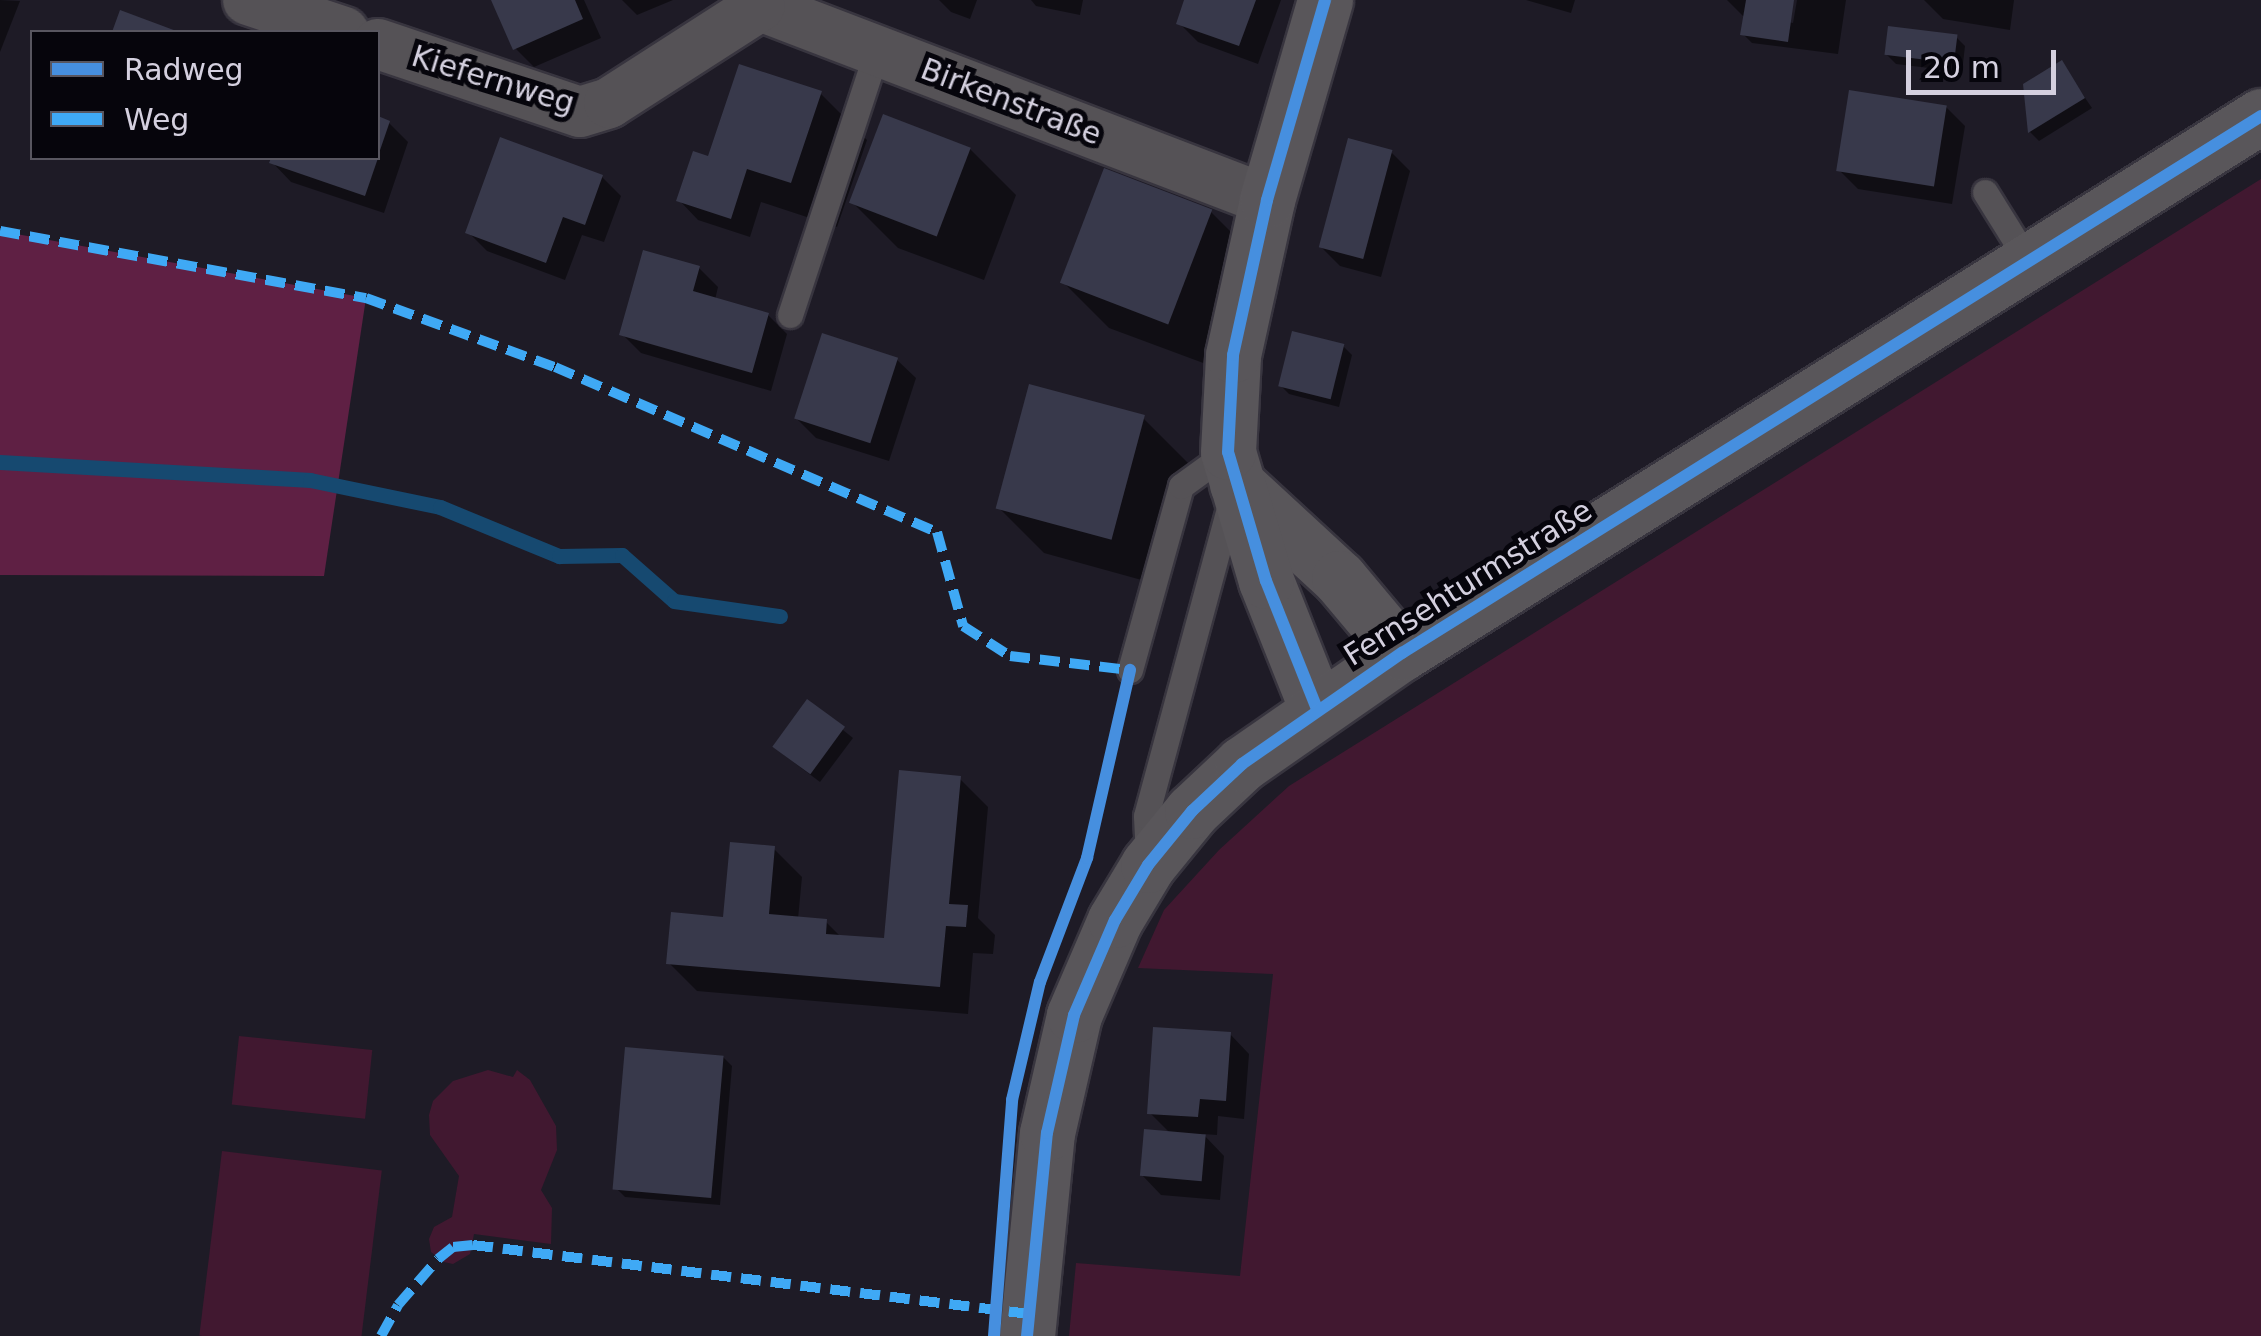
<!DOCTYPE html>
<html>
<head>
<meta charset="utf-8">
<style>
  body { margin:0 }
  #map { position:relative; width:2261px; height:1336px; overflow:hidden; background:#1e1b26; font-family:"DejaVu Sans",sans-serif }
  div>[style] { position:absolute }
  .green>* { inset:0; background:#411830; transform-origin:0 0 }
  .forest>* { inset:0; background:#5f2044 }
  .shadow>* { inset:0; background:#0007 }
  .stream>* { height:15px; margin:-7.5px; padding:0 7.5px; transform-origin:7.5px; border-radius:7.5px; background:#164970 }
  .building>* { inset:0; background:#38394b; transform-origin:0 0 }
  .roads { filter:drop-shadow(2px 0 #38353f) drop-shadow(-2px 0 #38353f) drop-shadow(0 2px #38353f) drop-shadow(0 -2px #38353f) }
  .lane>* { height:25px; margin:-12.5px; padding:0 12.5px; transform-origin:12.5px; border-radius:12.5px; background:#555256 }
  .street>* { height:50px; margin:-25px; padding:0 25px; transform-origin:25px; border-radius:25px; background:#555256 }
  .secondary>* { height:55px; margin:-27.5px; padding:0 27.5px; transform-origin:27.5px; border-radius:27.5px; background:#59565a }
  .quiet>* { height:10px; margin-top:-5px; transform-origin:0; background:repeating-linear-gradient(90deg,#3fa9f5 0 20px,transparent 0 30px) }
  .cycleway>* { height:12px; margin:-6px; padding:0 6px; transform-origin:6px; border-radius:6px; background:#468fdf }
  span { translate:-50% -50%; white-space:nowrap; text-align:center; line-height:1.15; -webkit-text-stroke:10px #06050c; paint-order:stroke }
  .street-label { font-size:30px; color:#d4d0df }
  .legend { position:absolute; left:30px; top:30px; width:350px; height:130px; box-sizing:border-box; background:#06050c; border:2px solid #585660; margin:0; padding:12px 18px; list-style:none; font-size:30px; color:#d4d0df }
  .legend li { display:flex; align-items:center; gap:20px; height:50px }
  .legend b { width:50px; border:2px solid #585660 }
  .scale { position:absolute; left:1906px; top:50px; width:150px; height:45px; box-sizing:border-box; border:5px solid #d4d0df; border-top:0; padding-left:12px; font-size:30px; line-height:35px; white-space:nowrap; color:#d4d0df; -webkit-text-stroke:8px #06050c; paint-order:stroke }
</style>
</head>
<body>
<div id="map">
  <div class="green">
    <i style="clip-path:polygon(2261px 179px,2261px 1336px,1069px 1336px,1076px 1263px,1240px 1276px,1273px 974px,1138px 968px,1164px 910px,1219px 850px,1289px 786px)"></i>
    <i style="left:239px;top:1036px;width:134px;height:69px;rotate:6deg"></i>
    <i style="clip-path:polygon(488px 1070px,513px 1077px,517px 1070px,530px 1080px,556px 1126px,557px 1150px,541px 1190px,552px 1208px,551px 1244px,474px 1234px,470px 1254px,453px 1264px,444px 1262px,431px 1252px,429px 1239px,434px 1227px,452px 1217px,459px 1176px,430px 1135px,429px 1115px,433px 1101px,453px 1081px)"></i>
    <i style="left:222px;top:1151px;width:161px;height:186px;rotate:7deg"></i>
  </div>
  <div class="forest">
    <i style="clip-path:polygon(0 231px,366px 298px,324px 576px,0 575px)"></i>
  </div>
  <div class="shadow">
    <i style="clip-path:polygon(0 0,20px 1px,0 52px)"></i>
    <i style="clip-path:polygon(494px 0,584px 0,601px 38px,534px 67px,515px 48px)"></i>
    <i style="clip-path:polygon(622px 0,673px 0,637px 15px)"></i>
    <i style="clip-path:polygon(939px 0,977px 0,970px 19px,951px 12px)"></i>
    <i style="clip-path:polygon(1031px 0,1083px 0,1080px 15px,1036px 6px)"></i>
    <i style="clip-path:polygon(1187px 0,1281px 0,1258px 64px,1198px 42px,1179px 23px)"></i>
    <i style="clip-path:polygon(1526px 0,1575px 0,1571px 13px)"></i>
    <i style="clip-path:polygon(1727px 0,1792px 0,1788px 22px,1793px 23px,1797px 0,1846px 0,1838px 54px,1752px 43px,1743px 34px,1745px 18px)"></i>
    <i style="clip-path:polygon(1924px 0,2014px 0,2010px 30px,1943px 19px)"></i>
    <i style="clip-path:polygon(1956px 37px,1965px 46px,1962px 72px,1896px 64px,1886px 54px)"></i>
    <i style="clip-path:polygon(2061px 63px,2092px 108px,2039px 141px,2030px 132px,2026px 85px)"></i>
    <i style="clip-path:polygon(821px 94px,867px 140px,837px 227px,761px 202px,750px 237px,698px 220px,679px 200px,718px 162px)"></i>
    <i style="clip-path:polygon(1946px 107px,1965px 126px,1952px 204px,1858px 189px,1839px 170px)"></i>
    <i style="clip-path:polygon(378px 119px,389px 123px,408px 142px,384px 213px,291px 182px,272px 162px,273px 158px,378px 158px)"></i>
    <i style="clip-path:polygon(970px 149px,1016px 195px,984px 280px,898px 248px,852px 202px)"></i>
    <i style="clip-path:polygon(1391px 152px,1410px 171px,1381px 277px,1340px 266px,1320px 246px)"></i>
    <i style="clip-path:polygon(602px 177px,621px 196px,604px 242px,582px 235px,565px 280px,487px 251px,468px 232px)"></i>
    <i style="clip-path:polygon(1210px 211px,1256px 257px,1214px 367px,1109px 328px,1063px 282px)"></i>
    <i style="clip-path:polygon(699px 268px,718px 287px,715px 300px,768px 315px,787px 334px,771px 391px,641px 353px,622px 334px)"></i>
    <i style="clip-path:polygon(1343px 346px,1352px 355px,1339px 407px,1289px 394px,1280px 385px)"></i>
    <i style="clip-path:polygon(896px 359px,916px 378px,889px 461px,816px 438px,797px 419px)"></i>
    <i style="clip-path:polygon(1143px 418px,1189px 464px,1156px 584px,1044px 553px,998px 507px)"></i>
    <i style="clip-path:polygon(808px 702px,853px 738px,820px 782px,784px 755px)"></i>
    <i style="clip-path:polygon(960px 779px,988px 807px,978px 918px,995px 935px,993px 954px,973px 953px,968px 1014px,697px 991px,669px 963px,725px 919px,774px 849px,802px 877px,798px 919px,826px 922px,842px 938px,886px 941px)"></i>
    <i style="clip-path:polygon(1230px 1034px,1249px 1054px,1244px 1119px,1218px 1116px,1217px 1135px,1203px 1134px,1224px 1156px,1220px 1200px,1161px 1195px,1142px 1175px,1171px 1134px,1150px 1113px)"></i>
    <i style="clip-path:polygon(723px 1057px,732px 1066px,720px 1205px,625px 1197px,616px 1188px)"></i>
  </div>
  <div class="stream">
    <i style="left:0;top:462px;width:311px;rotate:3.3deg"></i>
    <i style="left:310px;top:480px;width:133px;rotate:11.7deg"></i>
    <i style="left:440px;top:507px;width:129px;rotate:22.4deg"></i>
    <i style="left:559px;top:556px;width:63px;rotate:-0.9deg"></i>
    <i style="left:622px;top:555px;width:69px;rotate:41.5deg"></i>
    <i style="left:674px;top:601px;width:107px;rotate:8.1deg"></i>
  </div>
  <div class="building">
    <i style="clip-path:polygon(491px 0,575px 0,583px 19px,513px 50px)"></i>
    <i style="clip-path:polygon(1184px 0,1256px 0,1239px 46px,1176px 24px)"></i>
    <i style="clip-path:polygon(1746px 0,1794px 0,1788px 42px,1740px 35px)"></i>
    <i style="clip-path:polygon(120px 10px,179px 32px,112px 32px)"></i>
    <i style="left:1888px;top:26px;width:70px;height:29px;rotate:7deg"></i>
    <i style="clip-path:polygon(2062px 60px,2085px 98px,2028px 133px,2023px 84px)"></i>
    <i style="clip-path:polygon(739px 64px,822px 91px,791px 183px,747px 169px,731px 219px,676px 201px,693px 151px,708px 156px)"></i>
    <i style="left:1849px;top:90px;width:99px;height:82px;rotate:9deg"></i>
    <i style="left:883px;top:114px;width:94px;height:95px;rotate:21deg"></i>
    <i style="clip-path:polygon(378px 116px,390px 121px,378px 156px)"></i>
    <i style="clip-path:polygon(500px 137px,603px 175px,585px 225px,563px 217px,546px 263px,465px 233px)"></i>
    <i style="left:1348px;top:138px;width:46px;height:113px;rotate:15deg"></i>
    <i style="clip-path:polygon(271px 158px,378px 158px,365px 196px,269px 163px)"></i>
    <i style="left:1104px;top:168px;width:116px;height:123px;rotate:21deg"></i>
    <i style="clip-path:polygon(643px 250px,700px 266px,693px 291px,769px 313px,752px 373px,619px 335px)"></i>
    <i style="left:1292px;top:331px;width:54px;height:57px;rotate:14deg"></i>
    <i style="left:822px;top:333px;width:80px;height:90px;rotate:18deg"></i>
    <i style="left:1029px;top:384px;width:120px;height:129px;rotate:15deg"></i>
    <i style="left:807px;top:699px;width:47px;height:59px;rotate:36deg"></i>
    <i style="clip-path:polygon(899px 770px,961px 776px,949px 904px,968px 905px,966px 927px,946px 926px,940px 987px,666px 964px,671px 912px,723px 917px,730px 842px,775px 846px,769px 914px,827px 919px,826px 934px,884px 938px)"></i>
    <i style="clip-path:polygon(1153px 1027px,1231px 1032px,1226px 1101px,1200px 1099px,1198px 1117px,1147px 1114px)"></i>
    <i style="left:625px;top:1047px;width:99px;height:143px;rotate:5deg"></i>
    <i style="left:1144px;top:1129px;width:62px;height:47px;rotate:5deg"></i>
  </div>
  <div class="roads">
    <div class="lane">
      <i style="left:1985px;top:192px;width:81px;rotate:58.1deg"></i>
      <i style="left:790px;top:315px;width:278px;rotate:-71.8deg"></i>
      <i style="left:1130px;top:670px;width:191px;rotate:-74.5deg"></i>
      <i style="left:1181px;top:486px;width:58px;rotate:-35.9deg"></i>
      <i style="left:1148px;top:856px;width:40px;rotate:-92.9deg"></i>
      <i style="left:1146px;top:816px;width:329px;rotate:-74.9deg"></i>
    </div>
    <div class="street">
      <i style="left:248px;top:0;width:101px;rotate:18.4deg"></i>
      <i style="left:757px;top:0;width:7px;rotate:63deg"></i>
      <i style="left:760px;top:6px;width:543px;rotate:20.94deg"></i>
      <i style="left:378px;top:44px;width:213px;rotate:18.6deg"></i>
      <i style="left:580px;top:112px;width:30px;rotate:-17deg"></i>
      <i style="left:609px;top:103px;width:179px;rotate:-32.7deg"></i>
    </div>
    <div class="secondary">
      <i style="left:1237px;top:484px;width:139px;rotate:42.7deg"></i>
      <i style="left:1339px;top:578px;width:98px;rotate:50deg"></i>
      <i style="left:1317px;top:709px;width:138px;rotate:-111.7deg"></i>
      <i style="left:1266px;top:581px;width:134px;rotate:-106.4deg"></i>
      <i style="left:1228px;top:452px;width:97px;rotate:-87deg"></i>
      <i style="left:1233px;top:355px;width:159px;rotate:-77.6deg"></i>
      <i style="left:1267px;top:200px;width:208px;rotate:-73.8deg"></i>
      <i style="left:1027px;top:1336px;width:204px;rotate:-84.4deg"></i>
      <i style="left:1047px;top:1133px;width:121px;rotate:-77.1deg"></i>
      <i style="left:1074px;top:1015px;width:103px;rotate:-66.7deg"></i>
      <i style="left:1115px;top:920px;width:64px;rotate:-59deg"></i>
      <i style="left:1148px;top:865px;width:70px;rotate:-50.8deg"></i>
      <i style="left:1192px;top:811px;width:69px;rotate:-43.2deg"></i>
      <i style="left:1242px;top:764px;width:195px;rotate:-34.8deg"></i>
      <i style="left:1402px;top:653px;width:1013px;rotate:-32.01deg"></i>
    </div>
  </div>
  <div class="quiet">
    <i style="left:0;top:231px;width:372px;rotate:10.4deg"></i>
    <i style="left:366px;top:298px;width:201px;rotate:20.1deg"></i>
    <i style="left:555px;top:367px;width:416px;rotate:23.4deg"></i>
    <i style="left:937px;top:532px;width:98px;rotate:74.5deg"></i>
    <i style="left:963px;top:626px;width:56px;rotate:32.6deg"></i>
    <i style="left:1010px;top:656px;width:121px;rotate:6.7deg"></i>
    <i style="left:1130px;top:670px;width:6px;rotate:99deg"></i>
    <i style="left:381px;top:1336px;width:35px;rotate:-61deg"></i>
    <i style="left:398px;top:1305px;width:61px;rotate:-49deg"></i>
    <i style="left:438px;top:1259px;width:19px;rotate:-39deg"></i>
    <i style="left:453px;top:1247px;width:20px;rotate:-6deg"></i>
    <i style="left:473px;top:1245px;width:560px;rotate:7.07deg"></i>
  </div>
  <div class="cycleway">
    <i style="left:1317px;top:709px;width:138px;rotate:-111.7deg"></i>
    <i style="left:1266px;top:581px;width:134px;rotate:-106.4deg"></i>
    <i style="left:1228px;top:452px;width:97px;rotate:-87deg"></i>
    <i style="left:1233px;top:355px;width:159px;rotate:-77.6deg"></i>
    <i style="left:1267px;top:200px;width:208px;rotate:-73.8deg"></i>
    <i style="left:994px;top:1336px;width:237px;rotate:-85.6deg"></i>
    <i style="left:1012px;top:1100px;width:121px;rotate:-76.7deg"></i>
    <i style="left:1040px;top:982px;width:133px;rotate:-69.2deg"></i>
    <i style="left:1087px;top:858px;width:193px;rotate:-77.1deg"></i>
    <i style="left:1027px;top:1336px;width:204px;rotate:-84.4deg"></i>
    <i style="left:1047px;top:1133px;width:121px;rotate:-77.1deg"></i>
    <i style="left:1074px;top:1015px;width:103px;rotate:-66.7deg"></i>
    <i style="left:1115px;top:920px;width:64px;rotate:-59deg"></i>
    <i style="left:1148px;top:865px;width:70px;rotate:-50.8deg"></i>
    <i style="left:1192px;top:811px;width:69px;rotate:-43.2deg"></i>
    <i style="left:1242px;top:764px;width:195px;rotate:-34.8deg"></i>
    <i style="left:1402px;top:653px;width:1013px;rotate:-32.01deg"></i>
  </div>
  <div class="street-label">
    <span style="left:493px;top:80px;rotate:17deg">Kiefernweg</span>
    <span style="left:1011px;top:102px;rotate:21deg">Birkenstraße</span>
    <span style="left:1468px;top:583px;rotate:-32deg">Fernsehturmstraße</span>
  </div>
  <ul class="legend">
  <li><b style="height:12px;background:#468fdf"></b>Radweg</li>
  <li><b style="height:12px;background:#3fa9f5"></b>Weg</li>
  </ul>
  <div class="scale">20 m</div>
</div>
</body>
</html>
